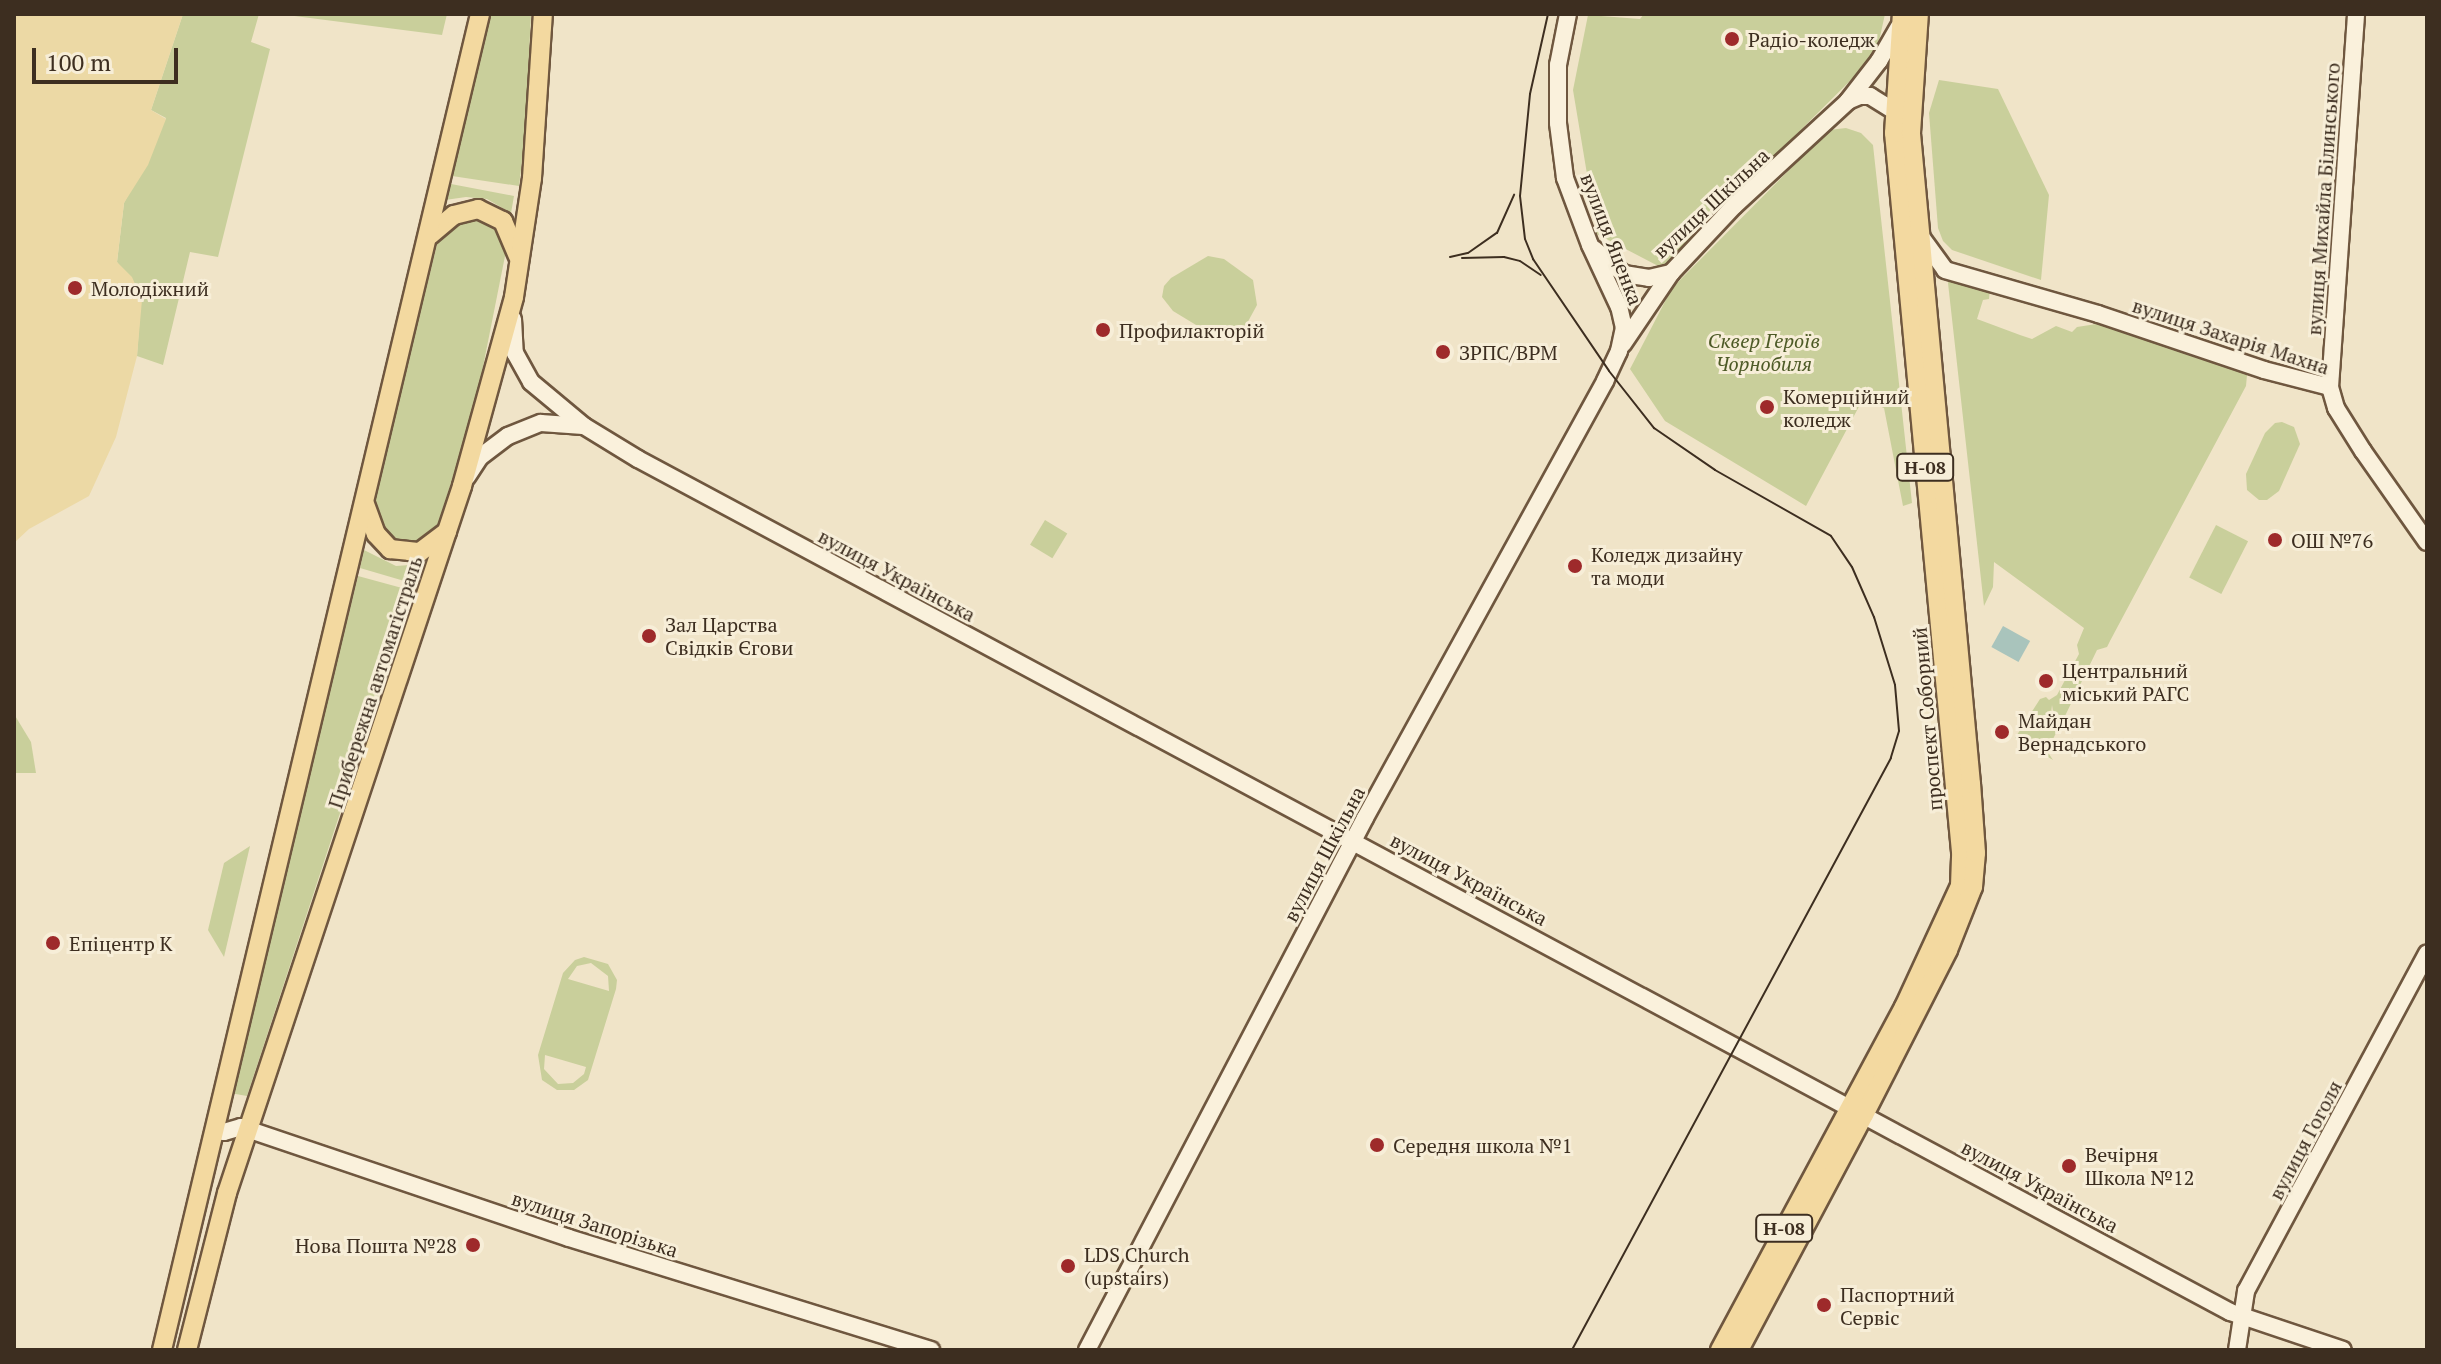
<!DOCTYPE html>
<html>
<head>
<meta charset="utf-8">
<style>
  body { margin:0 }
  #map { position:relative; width:2441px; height:1364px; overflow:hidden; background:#f0e4c8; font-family:"PT Serif",serif }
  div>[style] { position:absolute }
  .green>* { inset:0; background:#c9cf9b; transform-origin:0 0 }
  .sand>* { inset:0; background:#ecd9a5 }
  .water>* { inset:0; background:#a9c4bc; transform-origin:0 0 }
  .roads { filter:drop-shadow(2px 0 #6f573f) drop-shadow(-2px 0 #6f573f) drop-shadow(0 2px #6f573f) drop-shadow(0 -2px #6f573f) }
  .secondary>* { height:16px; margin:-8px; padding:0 8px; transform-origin:8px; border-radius:8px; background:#faf1dc }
  .primary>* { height:18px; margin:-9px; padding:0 9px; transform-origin:9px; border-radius:9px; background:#f3d9a0 }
  .tram>* { height:2px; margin:-1px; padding:0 1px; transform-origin:1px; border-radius:1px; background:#3d2e20 }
  .dots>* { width:22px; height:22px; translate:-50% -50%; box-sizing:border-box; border:4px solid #f7eed8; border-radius:50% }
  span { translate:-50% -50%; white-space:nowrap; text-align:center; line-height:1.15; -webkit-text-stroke:6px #f7eed8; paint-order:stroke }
  .shield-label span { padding:2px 6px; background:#f7eed8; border:2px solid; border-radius:6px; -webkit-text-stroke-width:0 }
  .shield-label { font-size:18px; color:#3d2e20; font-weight:700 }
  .poi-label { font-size:20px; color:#3d2e20 }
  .left { translate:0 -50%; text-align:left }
  .right { translate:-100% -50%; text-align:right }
  .street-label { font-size:20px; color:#3d2e20 }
  .park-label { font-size:20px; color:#4d5a26; font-style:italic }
  .frame { position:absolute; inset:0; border:16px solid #3d2e20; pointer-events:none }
  .scale { position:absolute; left:32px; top:48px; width:146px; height:36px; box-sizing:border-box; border:4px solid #3d2e20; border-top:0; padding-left:10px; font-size:24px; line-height:28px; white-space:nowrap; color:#3d2e20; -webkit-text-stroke:6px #f7eed8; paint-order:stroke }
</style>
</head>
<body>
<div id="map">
  <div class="green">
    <i style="clip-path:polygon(183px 14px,259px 14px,251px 42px,270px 49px,218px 257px,190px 252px,163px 365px,137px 356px,141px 300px,117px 262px,124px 203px,166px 118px,151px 110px)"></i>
    <i style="clip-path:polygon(279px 14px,447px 14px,442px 35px)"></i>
    <i style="clip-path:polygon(489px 14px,531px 14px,525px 136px,519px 186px,452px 176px)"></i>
    <i style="clip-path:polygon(1644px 14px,1885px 14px,1876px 55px,1662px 268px,1597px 234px,1573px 90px,1588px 15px,1640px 19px)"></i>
    <i style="clip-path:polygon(1939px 80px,1998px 89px,2049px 195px,2041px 280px,1952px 250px,1943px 241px,1938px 228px,1929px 113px)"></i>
    <i style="clip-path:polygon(1846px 128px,1861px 133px,1873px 145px,1912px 503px,1903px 506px,1884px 408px,1863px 399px,1806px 506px,1665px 421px,1630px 369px,1672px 288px,1829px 130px)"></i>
    <i style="clip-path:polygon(451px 184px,514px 196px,511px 213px,487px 199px,466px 197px,445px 200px)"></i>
    <i style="clip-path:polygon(482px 216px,503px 229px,506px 251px,475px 407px,438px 524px,423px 540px,402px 544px,382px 533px,372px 507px,439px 236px,461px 217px)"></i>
    <i style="clip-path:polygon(1208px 256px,1224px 259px,1253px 280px,1257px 305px,1245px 327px,1239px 331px,1219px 335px,1206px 331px,1173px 311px,1162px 297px,1164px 286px,1171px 278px)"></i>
    <i style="clip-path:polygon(1950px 276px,1990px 288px,1989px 299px,1983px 300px,1977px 319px,2020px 335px,2032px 339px,2056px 326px,2072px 332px,2077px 327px,2103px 323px,2247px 375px,2246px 386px,2110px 641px,2107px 647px,2097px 650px,2064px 718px,2053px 711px,2052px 705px,2051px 713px,2062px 721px,2047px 751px,2053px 760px,2015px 738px,2040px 699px,2046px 697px,2049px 700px,2057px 695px,2079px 654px,2077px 645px,2084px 628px,1994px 562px,1993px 587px,1984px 606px,1948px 283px)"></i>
    <i style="clip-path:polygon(2282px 422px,2294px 427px,2300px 444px,2279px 491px,2267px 500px,2259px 500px,2247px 490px,2246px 474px,2265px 433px,2275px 423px)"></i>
    <i style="left:1045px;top:520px;width:26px;height:29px;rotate:31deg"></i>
    <i style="left:2216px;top:525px;width:36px;height:59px;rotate:27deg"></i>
    <i style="clip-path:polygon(364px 550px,396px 566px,423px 564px,418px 585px,360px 568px)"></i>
    <i style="clip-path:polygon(358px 576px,413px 591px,247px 1096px,230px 1093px)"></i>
    <i style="clip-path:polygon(14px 714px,31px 742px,36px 773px,14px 773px)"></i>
    <i style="clip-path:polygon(250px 846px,224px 957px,208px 930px,224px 863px)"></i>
    <i style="clip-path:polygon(evenodd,584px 957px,608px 964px,617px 980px,616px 989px,588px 1080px,574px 1090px,557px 1090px,542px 1080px,538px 1055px,563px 973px,575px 960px,584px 957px,591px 963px,608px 976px,609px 991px,568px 979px,577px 966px,591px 963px,584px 957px,545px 1055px,586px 1067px,584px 1074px,573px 1083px,558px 1084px,544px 1069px,545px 1055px)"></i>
  </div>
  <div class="sand">
    <i style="clip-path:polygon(14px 14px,183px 14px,151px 110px,166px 119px,148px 165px,124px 203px,117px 262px,132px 277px,142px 300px,137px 356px,116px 437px,89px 496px,29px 529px,14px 543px)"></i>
  </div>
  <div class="water">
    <i style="left:2003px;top:626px;width:31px;height:24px;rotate:29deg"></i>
  </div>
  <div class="roads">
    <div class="secondary">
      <i style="left:1848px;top:101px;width:13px;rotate:-23deg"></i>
      <i style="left:1860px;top:96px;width:10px"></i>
      <i style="left:1870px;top:96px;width:28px;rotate:32deg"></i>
      <i style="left:1922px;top:238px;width:39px;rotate:54deg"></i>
      <i style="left:1945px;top:270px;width:159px;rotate:16deg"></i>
      <i style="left:2098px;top:314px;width:175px;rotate:18.6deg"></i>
      <i style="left:2264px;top:370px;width:68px;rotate:14.4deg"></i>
      <i style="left:2330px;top:387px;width:22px;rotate:74deg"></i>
      <i style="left:2336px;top:408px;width:51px;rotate:57.9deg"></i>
      <i style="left:2363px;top:451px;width:111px;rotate:54.9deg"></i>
      <i style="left:1594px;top:249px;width:39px;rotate:40deg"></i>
      <i style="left:1624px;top:274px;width:25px;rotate:9deg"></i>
      <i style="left:1649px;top:278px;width:23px;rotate:-13deg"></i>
      <i style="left:513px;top:319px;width:34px;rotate:87deg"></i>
      <i style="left:515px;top:353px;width:33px;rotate:61deg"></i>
      <i style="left:531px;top:382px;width:69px;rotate:39.7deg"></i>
      <i style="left:584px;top:426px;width:63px;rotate:31.4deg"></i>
      <i style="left:638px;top:459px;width:1806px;rotate:28.18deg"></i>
      <i style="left:2230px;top:1312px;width:119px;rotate:18.6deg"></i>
      <i style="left:1623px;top:344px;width:86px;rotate:-55.9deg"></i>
      <i style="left:1671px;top:273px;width:92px;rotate:-46.8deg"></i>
      <i style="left:1734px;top:206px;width:155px;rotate:-42.6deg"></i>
      <i style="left:1848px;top:101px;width:51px;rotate:-52.2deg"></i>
      <i style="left:1879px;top:61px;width:39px;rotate:-60deg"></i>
      <i style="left:2330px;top:387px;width:374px;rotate:-86deg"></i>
      <i style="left:467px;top:477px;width:24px;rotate:-57deg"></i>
      <i style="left:480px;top:457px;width:35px;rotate:-37deg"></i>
      <i style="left:508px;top:436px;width:35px;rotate:-22deg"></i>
      <i style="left:541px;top:423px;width:42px;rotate:4.1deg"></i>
      <i style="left:215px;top:1130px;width:9px;rotate:13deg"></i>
      <i style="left:224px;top:1132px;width:18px;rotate:-16deg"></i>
      <i style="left:241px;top:1127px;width:346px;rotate:18.7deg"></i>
      <i style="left:569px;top:1238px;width:379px;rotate:17.2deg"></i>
      <i style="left:1087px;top:1350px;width:600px;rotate:-62.41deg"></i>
      <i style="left:1365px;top:818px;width:499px;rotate:-61.2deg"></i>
      <i style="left:1605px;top:381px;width:33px;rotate:-65deg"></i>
      <i style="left:1619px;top:351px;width:24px;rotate:-78deg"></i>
      <i style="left:1624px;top:328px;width:22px;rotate:-103deg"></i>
      <i style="left:1619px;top:307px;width:68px;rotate:-115.1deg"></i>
      <i style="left:1590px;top:245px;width:72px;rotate:-110.5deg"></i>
      <i style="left:1565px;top:178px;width:55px;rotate:-97.3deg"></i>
      <i style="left:1558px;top:123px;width:58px;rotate:-90deg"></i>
      <i style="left:1558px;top:65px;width:52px;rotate:-78.9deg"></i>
      <i style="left:2237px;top:1350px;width:60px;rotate:-81.3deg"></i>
      <i style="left:2246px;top:1291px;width:383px;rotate:-61.8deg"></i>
    </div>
    <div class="primary">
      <i style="left:430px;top:235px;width:31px;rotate:-40deg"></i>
      <i style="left:454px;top:215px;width:25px;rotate:-14deg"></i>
      <i style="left:478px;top:209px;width:28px;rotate:26deg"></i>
      <i style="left:503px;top:221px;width:38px;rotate:67deg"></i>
      <i style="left:365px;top:504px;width:32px;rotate:70deg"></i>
      <i style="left:376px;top:534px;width:21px;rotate:47deg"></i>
      <i style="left:390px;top:549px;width:30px;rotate:6deg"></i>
      <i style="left:420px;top:552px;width:34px;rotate:-37deg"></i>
      <i style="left:162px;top:1350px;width:1373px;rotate:-76.61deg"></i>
      <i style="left:187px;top:1350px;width:162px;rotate:-75.7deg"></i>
      <i style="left:227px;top:1193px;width:745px;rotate:-71.61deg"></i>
      <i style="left:462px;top:486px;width:196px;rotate:-74.6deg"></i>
      <i style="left:514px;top:297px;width:120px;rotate:-81.4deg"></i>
      <i style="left:532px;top:178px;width:164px;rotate:-86.2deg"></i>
      <i style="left:1720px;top:1350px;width:389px;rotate:-61.8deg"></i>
      <i style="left:1904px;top:1007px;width:133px;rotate:-65.2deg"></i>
      <i style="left:1960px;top:886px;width:34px;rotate:-88deg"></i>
      <i style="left:1961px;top:852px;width:722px;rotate:-95.32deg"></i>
      <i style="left:1894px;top:133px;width:119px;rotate:-86.2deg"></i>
      <i style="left:1739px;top:1350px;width:266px;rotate:-62deg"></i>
      <i style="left:1864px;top:1115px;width:185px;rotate:-63deg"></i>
      <i style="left:1948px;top:950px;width:68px;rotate:-68.4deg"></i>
      <i style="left:1973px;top:887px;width:34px;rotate:-85deg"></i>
      <i style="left:1976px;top:853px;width:69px;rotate:-94.1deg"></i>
      <i style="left:1971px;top:784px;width:654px;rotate:-95.27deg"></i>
      <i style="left:1911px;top:133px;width:119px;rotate:-86.2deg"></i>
    </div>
  </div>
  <div class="tram">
    <i style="left:1548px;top:14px;width:82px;rotate:102.7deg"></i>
    <i style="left:1530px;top:94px;width:102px;rotate:95.6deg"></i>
    <i style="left:1520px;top:196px;width:43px;rotate:83.4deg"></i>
    <i style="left:1525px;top:239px;width:22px;rotate:68deg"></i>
    <i style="left:1533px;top:259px;width:135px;rotate:55.8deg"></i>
    <i style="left:1609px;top:371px;width:73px;rotate:51.7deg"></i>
    <i style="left:1654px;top:428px;width:74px;rotate:34.5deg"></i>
    <i style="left:1715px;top:470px;width:133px;rotate:29.6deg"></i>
    <i style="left:1831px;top:536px;width:37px;rotate:56deg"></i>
    <i style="left:1852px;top:567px;width:55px;rotate:66.3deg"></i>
    <i style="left:1874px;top:617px;width:71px;rotate:72.8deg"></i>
    <i style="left:1895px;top:685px;width:46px;rotate:85deg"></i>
    <i style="left:1899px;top:731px;width:28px;rotate:107deg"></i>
    <i style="left:1891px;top:758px;width:672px;rotate:118.32deg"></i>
    <i style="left:1450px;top:257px;width:18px;rotate:-13deg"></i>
    <i style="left:1468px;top:253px;width:35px;rotate:-35deg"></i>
    <i style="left:1497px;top:233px;width:42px;rotate:-65.9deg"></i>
    <i style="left:1462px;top:258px;width:42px;rotate:-1.4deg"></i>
    <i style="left:1504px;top:257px;width:16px;rotate:14deg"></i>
    <i style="left:1520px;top:261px;width:25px;rotate:34deg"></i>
  </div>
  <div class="dots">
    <i style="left:1732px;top:39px;background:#9e2a2b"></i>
    <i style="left:75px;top:288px;background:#9e2a2b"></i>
    <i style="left:1103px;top:330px;background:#9e2a2b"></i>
    <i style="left:1443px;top:352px;background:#9e2a2b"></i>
    <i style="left:1767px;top:407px;background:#9e2a2b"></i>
    <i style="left:2275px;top:540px;background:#9e2a2b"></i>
    <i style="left:1575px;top:566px;background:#9e2a2b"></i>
    <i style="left:649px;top:636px;background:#9e2a2b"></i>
    <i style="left:2046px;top:681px;background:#9e2a2b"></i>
    <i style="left:2002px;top:732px;background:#9e2a2b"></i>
    <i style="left:53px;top:943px;background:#9e2a2b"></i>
    <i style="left:1377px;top:1145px;background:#9e2a2b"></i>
    <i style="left:2069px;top:1166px;background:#9e2a2b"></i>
    <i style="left:473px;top:1245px;background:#9e2a2b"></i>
    <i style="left:1068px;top:1266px;background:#9e2a2b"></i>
    <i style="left:1824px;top:1305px;background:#9e2a2b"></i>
  </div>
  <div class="shield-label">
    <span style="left:1925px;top:467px">Н-08</span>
    <span style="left:1784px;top:1228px">Н-08</span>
  </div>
  <div class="poi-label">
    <span class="left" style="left:1748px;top:39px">Радіо-коледж</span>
    <span class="left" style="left:91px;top:288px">Молодіжний</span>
    <span class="left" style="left:1119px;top:330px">Профилакторій</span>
    <span class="left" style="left:1459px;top:352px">ЗРПС/ВРМ</span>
    <span class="left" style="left:1783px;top:408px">Комерційний<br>коледж</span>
    <span class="left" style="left:2291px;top:540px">ОШ №76</span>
    <span class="left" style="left:1591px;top:566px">Коледж дизайну<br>та моди</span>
    <span class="left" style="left:665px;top:636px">Зал Царства<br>Свідків Єгови</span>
    <span class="left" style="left:2062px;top:682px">Центральний<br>міський РАГС</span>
    <span class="left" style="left:2018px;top:732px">Майдан<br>Вернадського</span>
    <span class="left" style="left:69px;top:943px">Епіцентр К</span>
    <span class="left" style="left:1393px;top:1145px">Середня школа №1</span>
    <span class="left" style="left:2085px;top:1166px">Вечірня<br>Школа №12</span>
    <span class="right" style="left:457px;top:1245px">Нова Пошта №28</span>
    <span class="left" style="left:1084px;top:1266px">LDS Church<br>(upstairs)</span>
    <span class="left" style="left:1840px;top:1306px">Паспортний<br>Сервіс</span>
  </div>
  <div class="street-label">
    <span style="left:2323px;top:199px;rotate:-86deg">вулиця Михайла Білинського</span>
    <span style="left:1711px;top:203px;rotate:-43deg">вулиця Шкільна</span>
    <span style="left:1612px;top:239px;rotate:69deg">вулиця Яценка</span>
    <span style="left:2231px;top:336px;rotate:18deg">вулиця Захарія Махна</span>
    <span style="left:897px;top:575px;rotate:28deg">вулиця Українська</span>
    <span style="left:375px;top:682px;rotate:-72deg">Прибережна автомагістраль</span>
    <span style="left:1927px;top:719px;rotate:-95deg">проспект Соборний</span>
    <span style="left:1324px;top:854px;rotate:-62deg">вулиця Шкільна</span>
    <span style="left:1469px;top:879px;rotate:28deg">вулиця Українська</span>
    <span style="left:2305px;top:1140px;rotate:-62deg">вулиця Гоголя</span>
    <span style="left:2040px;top:1186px;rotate:28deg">вулиця Українська</span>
    <span style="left:595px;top:1224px;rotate:18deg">вулиця Запорізька</span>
  </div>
  <div class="park-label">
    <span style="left:1764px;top:352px">Сквер Героїв<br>Чорнобиля</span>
  </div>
  <div class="frame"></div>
  <div class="scale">100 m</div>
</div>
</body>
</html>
